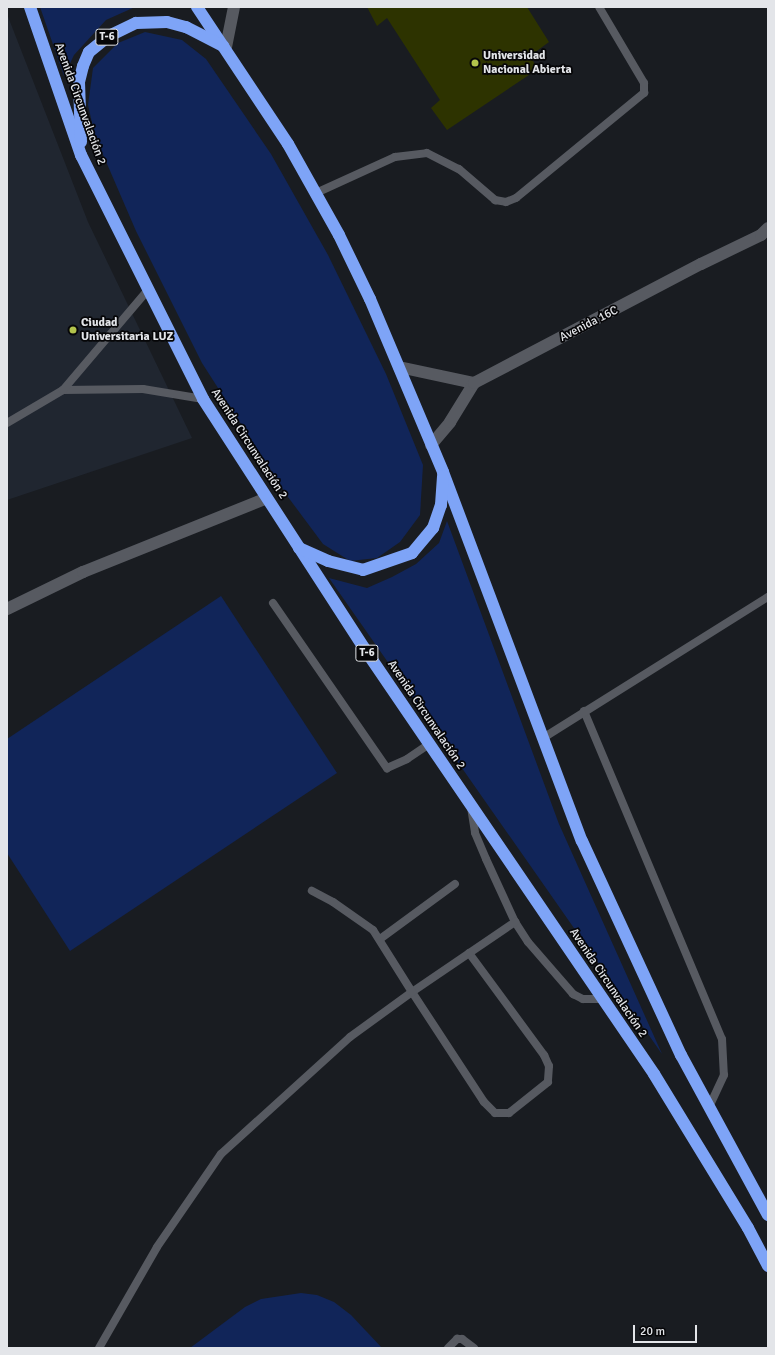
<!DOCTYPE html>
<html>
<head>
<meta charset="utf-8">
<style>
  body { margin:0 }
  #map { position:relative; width:775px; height:1355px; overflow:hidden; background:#191c21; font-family:Signika,sans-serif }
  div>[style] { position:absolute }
  .built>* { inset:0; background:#202630 }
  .green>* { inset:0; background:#112559 }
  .building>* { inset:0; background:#2d3300 }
  .lane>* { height:8px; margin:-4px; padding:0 4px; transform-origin:4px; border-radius:4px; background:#575a61 }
  .street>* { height:12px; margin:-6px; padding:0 6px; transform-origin:6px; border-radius:6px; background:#575a61 }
  .highway>* { height:12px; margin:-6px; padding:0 6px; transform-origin:6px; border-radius:6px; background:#7ea4f7 }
  .dots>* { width:11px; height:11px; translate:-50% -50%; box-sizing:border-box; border:2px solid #060608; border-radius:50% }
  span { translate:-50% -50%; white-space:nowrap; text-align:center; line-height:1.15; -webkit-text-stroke:3.5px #060608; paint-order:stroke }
  .shield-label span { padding:1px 3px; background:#060608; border:1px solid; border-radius:3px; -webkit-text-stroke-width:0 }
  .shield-label { font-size:11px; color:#e3e5e9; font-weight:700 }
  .poi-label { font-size:12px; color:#e3e5e9; font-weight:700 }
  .left { translate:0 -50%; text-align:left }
  .street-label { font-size:12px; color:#e3e5e9 }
  .frame { position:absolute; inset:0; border:8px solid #e3e5e9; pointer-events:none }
  .scale { position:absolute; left:633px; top:1325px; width:64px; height:18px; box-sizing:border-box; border:2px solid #e3e5e9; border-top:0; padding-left:5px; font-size:12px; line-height:14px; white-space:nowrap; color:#e3e5e9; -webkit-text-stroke:3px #060608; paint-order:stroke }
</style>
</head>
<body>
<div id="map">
  <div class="built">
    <i style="clip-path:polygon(7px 14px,88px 222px,192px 438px,7px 500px)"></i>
  </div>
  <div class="green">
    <i style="clip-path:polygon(40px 7px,135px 7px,106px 20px,74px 55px,64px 76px)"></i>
    <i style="clip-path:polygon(145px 32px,182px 40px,206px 59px,271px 154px,328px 255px,386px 374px,423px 465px,420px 515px,400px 542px,377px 558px,350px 561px,323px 544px,288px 497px,202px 363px,136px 231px,95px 136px,88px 105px,93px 68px,118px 43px)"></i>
    <i style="clip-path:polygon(447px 521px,559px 824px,662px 1054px,329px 578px,367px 588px,392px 577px,416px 564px,439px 543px)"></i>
    <i style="clip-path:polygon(221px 596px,337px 773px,70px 951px,7px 853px,7px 739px)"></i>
    <i style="clip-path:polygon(301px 1293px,317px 1295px,334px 1302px,351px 1315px,382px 1348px,190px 1348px,245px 1307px,261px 1299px)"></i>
  </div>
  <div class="building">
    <i style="clip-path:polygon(367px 7px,527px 7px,549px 42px,530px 56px,538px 69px,447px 130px,431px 108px,440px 100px,387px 18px,377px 26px)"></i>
  </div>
  <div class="lane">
    <i style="left:316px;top:193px;width:87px;rotate:-24.5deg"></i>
    <i style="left:395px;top:157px;width:32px;rotate:-7deg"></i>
    <i style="left:427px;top:153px;width:36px;rotate:27deg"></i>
    <i style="left:459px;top:169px;width:48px;rotate:40.7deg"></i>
    <i style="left:495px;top:200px;width:11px;rotate:10deg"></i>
    <i style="left:506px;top:202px;width:11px;rotate:-22deg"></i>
    <i style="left:516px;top:198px;width:166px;rotate:-39.4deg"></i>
    <i style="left:644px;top:93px;width:10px;rotate:-90deg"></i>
    <i style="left:644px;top:83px;width:88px;rotate:-120.6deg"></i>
    <i style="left:63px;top:390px;width:80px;rotate:-0.7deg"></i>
    <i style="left:143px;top:389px;width:61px;rotate:9.5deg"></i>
    <i style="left:7px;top:423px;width:65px;rotate:-30.5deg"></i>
    <i style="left:63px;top:390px;width:130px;rotate:-49.7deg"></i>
    <i style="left:273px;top:603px;width:201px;rotate:55.4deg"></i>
    <i style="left:387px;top:768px;width:22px;rotate:-24deg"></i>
    <i style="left:407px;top:759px;width:27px;rotate:-34deg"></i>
    <i style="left:584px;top:711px;width:356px;rotate:67.2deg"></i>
    <i style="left:722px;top:1039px;width:36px;rotate:87deg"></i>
    <i style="left:724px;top:1075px;width:35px;rotate:115deg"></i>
    <i style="left:543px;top:738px;width:266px;rotate:-32.1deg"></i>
    <i style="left:471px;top:807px;width:26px;rotate:81deg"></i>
    <i style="left:475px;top:833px;width:28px;rotate:67deg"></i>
    <i style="left:486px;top:859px;width:69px;rotate:65.3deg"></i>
    <i style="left:515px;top:922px;width:24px;rotate:57deg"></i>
    <i style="left:528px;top:942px;width:69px;rotate:49.1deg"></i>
    <i style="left:573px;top:994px;width:11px;rotate:27deg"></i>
    <i style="left:583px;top:999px;width:20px"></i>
    <i style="left:380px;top:939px;width:93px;rotate:-36.3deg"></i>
    <i style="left:469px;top:953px;width:127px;rotate:53.7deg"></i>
    <i style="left:544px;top:1055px;width:12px;rotate:66deg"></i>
    <i style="left:549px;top:1066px;width:16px;rotate:94deg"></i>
    <i style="left:548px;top:1082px;width:50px;rotate:141.5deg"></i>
    <i style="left:509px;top:1113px;width:14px;rotate:180deg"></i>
    <i style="left:495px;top:1113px;width:16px;rotate:-135deg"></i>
    <i style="left:484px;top:1102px;width:131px;rotate:-123.2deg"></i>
    <i style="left:412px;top:992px;width:125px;rotate:-34.2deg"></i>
    <i style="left:99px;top:1348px;width:116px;rotate:-60.1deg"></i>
    <i style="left:157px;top:1247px;width:113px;rotate:-55.5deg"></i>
    <i style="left:221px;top:1154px;width:174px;rotate:-42.2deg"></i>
    <i style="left:350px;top:1037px;width:77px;rotate:-36deg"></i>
    <i style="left:412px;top:992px;width:73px;rotate:-122.2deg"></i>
    <i style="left:373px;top:930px;width:49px;rotate:-145deg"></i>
    <i style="left:333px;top:902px;width:24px;rotate:-152deg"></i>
    <i style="left:448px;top:1348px;width:13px;rotate:-45deg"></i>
    <i style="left:457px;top:1339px;width:5px"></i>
    <i style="left:462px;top:1339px;width:15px;rotate:37deg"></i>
  </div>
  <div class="street">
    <i style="left:226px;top:47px;width:41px;rotate:-78.7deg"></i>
    <i style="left:399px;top:367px;width:77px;rotate:12deg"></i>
    <i style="left:431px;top:445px;width:30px;rotate:-50deg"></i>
    <i style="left:450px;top:422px;width:46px;rotate:-58.4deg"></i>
    <i style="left:474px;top:383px;width:256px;rotate:-27.7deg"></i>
    <i style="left:701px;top:264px;width:67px;rotate:-25.8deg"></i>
    <i style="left:761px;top:235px;width:10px;rotate:-45deg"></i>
    <i style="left:7px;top:609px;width:85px;rotate:-26deg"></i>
    <i style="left:83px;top:572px;width:198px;rotate:-21.9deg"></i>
  </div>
  <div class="highway">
    <i style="left:30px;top:7px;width:157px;rotate:71deg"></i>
    <i style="left:81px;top:155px;width:273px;rotate:63.4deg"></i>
    <i style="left:203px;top:399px;width:297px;rotate:57.1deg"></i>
    <i style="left:364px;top:648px;width:515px;rotate:55.75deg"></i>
    <i style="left:654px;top:1074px;width:180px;rotate:58.6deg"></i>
    <i style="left:748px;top:1228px;width:43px;rotate:62.2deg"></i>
    <i style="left:197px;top:7px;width:164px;rotate:56.4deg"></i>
    <i style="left:288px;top:144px;width:104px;rotate:60.7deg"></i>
    <i style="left:339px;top:235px;width:71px;rotate:64.2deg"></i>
    <i style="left:370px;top:299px;width:188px;rotate:67.1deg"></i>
    <i style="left:443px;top:472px;width:394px;rotate:69.4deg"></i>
    <i style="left:582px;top:841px;width:236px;rotate:65.2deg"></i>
    <i style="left:681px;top:1055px;width:182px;rotate:61.5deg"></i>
    <i style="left:81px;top:142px;width:60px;rotate:-91.9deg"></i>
    <i style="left:79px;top:82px;width:16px;rotate:-76deg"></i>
    <i style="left:83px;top:66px;width:15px;rotate:-67deg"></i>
    <i style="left:89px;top:52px;width:26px;rotate:-39deg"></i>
    <i style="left:109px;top:36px;width:30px;rotate:-26deg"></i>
    <i style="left:136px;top:23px;width:31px;rotate:-2deg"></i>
    <i style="left:167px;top:22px;width:20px;rotate:15deg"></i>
    <i style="left:186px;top:27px;width:42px;rotate:27.2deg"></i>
    <i style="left:299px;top:548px;width:32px;rotate:24deg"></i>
    <i style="left:328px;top:561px;width:36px;rotate:14deg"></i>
    <i style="left:363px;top:570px;width:52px;rotate:-19.1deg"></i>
    <i style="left:412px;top:553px;width:33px;rotate:-50deg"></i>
    <i style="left:433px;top:528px;width:24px;rotate:-71deg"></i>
    <i style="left:441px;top:505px;width:29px;rotate:-86deg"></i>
  </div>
  <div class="dots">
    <i style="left:475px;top:63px;background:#b2c34c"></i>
    <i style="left:73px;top:330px;background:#b2c34c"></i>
  </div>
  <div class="shield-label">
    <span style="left:107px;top:37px">T-6</span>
    <span style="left:367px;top:653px">T-6</span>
  </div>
  <div class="poi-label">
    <span class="left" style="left:483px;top:63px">Universidad<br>Nacional Abierta</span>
    <span class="left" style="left:81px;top:330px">Ciudad<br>Universitaria LUZ</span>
  </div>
  <div class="street-label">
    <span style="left:80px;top:104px;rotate:70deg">Avenida Circunvalación 2</span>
    <span style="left:589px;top:324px;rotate:-27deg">Avenida 16C</span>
    <span style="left:249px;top:444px;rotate:57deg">Avenida Circunvalación 2</span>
    <span style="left:426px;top:715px;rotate:56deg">Avenida Circunvalación 2</span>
    <span style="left:608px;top:983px;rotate:56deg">Avenida Circunvalación 2</span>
  </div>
  <div class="frame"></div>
  <div class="scale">20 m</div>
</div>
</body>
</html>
